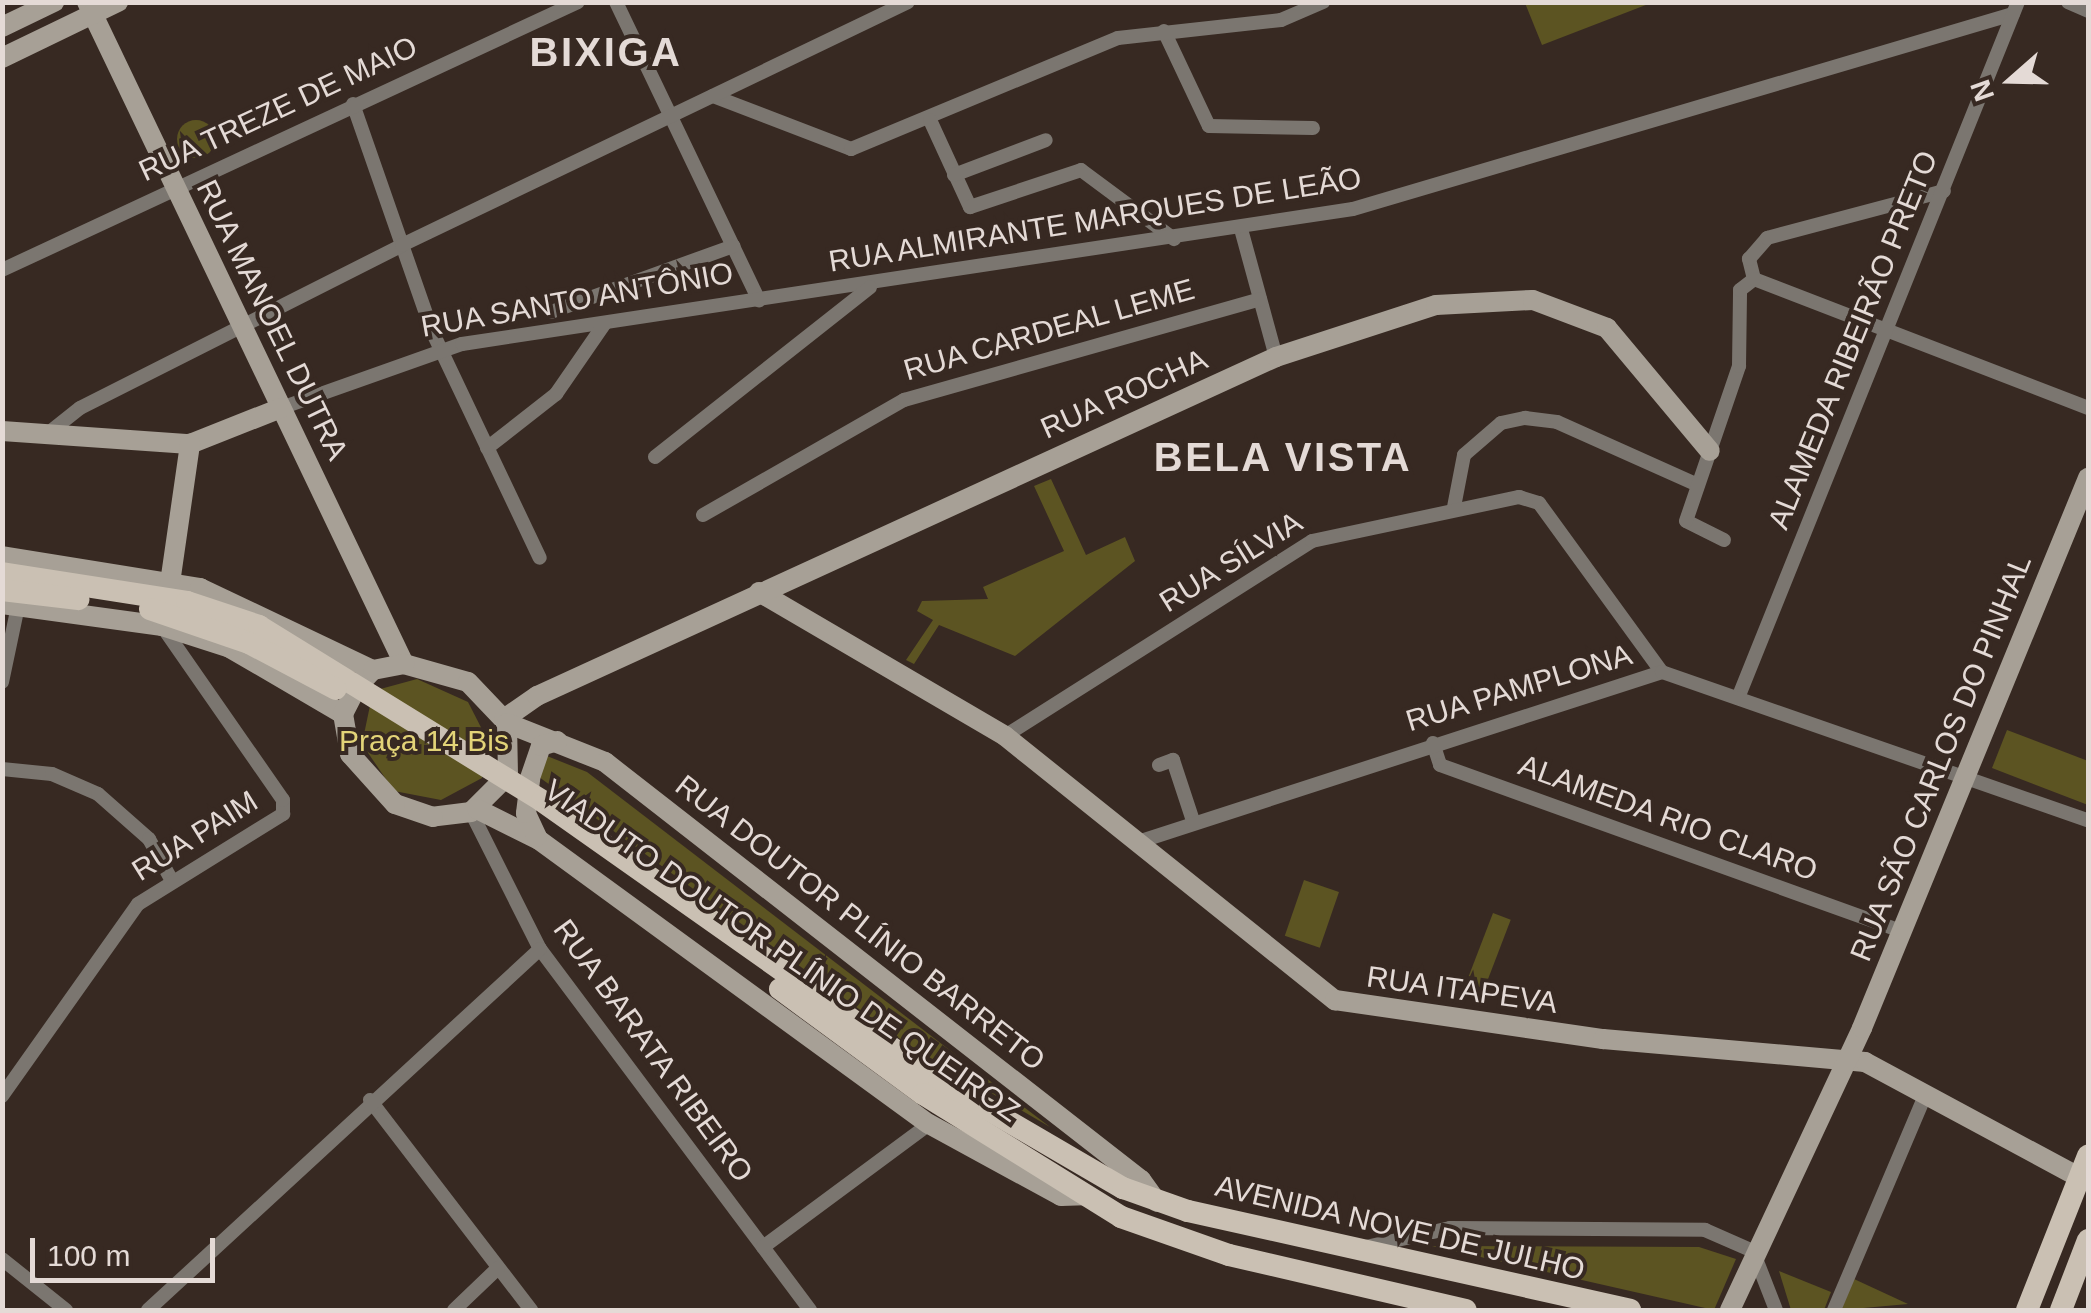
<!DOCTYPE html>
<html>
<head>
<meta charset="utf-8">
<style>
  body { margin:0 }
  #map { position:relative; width:2091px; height:1313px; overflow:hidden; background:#372922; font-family:Helvetica,sans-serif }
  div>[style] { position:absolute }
  .green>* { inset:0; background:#5c5422; transform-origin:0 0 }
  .round { border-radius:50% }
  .street>* { height:14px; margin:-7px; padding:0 7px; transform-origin:7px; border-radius:7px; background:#7b7670 }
  .secondary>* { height:20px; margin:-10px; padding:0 10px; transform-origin:10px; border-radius:10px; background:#a7a096 }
  .primary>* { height:22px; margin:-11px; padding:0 11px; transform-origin:11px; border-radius:11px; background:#cac0b3 }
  span { translate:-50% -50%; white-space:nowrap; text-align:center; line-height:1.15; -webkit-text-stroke:8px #372922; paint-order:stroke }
  .street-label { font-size:30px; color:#e4dad6 }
  .park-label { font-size:30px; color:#e3d478 }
  .district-label { font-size:40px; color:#e4dad6; font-weight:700; letter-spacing:2.5px }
  .frame { position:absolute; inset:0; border:5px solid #e4dad6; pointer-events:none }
  .north { position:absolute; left:1961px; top:30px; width:100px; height:100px; -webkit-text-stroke:8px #372922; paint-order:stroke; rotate:250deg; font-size:28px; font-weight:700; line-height:40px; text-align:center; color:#e4dad6 }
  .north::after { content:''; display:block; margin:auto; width:35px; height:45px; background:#e4dad6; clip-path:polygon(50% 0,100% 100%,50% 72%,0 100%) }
  .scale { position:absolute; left:30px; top:1238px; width:185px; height:45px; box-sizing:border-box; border:5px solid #e4dad6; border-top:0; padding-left:12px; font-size:30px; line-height:35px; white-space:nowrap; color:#e4dad6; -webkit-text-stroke:8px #372922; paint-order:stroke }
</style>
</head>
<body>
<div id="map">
  <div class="green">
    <i style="clip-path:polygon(1651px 3px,1542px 45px,1525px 3px,1651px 2px)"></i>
    <i class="round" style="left:177px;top:120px;width:38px;height:38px"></i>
    <i style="clip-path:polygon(1051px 479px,1086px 555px,1125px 537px,1135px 561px,1015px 656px,939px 625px,914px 664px,906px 660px,933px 620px,917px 611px,922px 601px,988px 599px,983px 587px,1064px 551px,1034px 486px)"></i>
    <i style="clip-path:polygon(417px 679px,468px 702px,489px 743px,482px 778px,441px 800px,394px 791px,362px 744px,373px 691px)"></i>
    <i style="clip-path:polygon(2007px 730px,2088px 761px,2088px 805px,1992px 768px)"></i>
    <i style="clip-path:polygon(542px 754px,587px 772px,1050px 1127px,910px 1046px,539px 777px)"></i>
    <i style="left:1304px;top:880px;width:37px;height:59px;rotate:19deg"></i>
    <i style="left:1493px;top:913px;width:19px;height:74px;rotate:21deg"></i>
    <i style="clip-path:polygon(1432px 1246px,1699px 1247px,1736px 1259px,1714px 1310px)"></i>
    <i style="clip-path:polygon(1779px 1271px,1831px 1292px,1824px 1310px,1791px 1310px)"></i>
    <i style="clip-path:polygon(1854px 1279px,1908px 1304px,1841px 1310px)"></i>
  </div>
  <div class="street">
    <i style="left:616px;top:2px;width:331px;rotate:64.4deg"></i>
    <i style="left:2068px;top:2px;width:22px;rotate:24deg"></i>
    <i style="left:1164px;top:31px;width:105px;rotate:64.7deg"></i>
    <i style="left:1209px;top:126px;width:104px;rotate:1.1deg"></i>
    <i style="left:713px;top:96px;width:148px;rotate:21deg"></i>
    <i style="left:851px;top:149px;width:289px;rotate:-22.6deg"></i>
    <i style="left:1118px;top:38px;width:164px;rotate:-6.3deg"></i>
    <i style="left:1281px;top:20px;width:46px;rotate:-23.2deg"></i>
    <i style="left:353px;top:104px;width:240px;rotate:70.8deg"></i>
    <i style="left:432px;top:331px;width:251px;rotate:64.6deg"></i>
    <i style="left:930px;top:120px;width:96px;rotate:65.3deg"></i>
    <i style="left:970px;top:207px;width:117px;rotate:-18.4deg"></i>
    <i style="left:1081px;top:170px;width:116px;rotate:36.6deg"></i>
    <i style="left:954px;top:175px;width:98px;rotate:-20.8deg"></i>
    <i style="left:1241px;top:229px;width:133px;rotate:74.7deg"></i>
    <i style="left:2px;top:270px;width:635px;rotate:-24.95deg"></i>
    <i style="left:1754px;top:279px;width:358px;rotate:21.1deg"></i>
    <i style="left:1754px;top:279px;width:21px;rotate:-104deg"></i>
    <i style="left:1749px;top:259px;width:28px;rotate:-49deg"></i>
    <i style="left:1767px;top:238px;width:183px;rotate:-14.9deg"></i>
    <i style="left:551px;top:312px;width:194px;rotate:-19.9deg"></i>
    <i style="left:281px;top:408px;width:192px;rotate:-19.5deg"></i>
    <i style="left:462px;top:344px;width:901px;rotate:-8.62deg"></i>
    <i style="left:1353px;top:209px;width:688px;rotate:-16.46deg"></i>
    <i style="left:46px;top:435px;width:43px;rotate:-38.5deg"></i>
    <i style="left:80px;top:408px;width:361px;rotate:-26.8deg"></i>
    <i style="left:402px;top:245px;width:561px;rotate:-25.65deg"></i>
    <i style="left:487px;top:448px;width:88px;rotate:-38deg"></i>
    <i style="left:556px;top:394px;width:86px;rotate:-55.4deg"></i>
    <i style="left:655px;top:457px;width:274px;rotate:-38.3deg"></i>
    <i style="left:1454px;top:507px;width:53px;rotate:-79.1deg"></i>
    <i style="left:1464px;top:455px;width:49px;rotate:-40.9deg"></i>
    <i style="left:1501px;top:423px;width:25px;rotate:-12deg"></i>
    <i style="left:1525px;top:418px;width:32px;rotate:7deg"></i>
    <i style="left:1557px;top:422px;width:154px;rotate:24.1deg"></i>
    <i style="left:703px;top:515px;width:232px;rotate:-29.8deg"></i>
    <i style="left:904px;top:400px;width:370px;rotate:-15.8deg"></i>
    <i style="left:1724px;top:540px;width:42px;rotate:-153.4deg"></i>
    <i style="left:1686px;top:521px;width:164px;rotate:-71.1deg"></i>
    <i style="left:1739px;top:366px;width:76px;rotate:-89.2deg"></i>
    <i style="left:1740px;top:290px;width:18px;rotate:-38deg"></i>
    <i style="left:2px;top:682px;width:78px;rotate:-78.1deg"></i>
    <i style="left:1738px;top:698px;width:750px;rotate:-68.09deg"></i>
    <i style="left:1005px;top:736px;width:364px;rotate:-32.4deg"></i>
    <i style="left:1312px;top:541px;width:212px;rotate:-12deg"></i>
    <i style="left:1519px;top:497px;width:21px;rotate:17deg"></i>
    <i style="left:1539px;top:503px;width:209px;rotate:54deg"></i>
    <i style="left:1433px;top:743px;width:23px;rotate:72deg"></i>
    <i style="left:1440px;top:765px;width:490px;rotate:19.8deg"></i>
    <i style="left:1159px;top:765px;width:15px;rotate:-20deg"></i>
    <i style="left:1173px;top:760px;width:64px;rotate:71.8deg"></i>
    <i style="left:2px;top:769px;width:50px;rotate:5.7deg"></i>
    <i style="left:52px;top:774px;width:50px;rotate:23.5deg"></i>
    <i style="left:98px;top:794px;width:68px;rotate:41.4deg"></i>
    <i style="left:149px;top:839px;width:46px;rotate:61.2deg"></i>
    <i style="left:471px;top:812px;width:153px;rotate:63.3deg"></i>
    <i style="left:540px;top:949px;width:451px;rotate:53.2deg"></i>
    <i style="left:1135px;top:843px;width:554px;rotate:-17.98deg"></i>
    <i style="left:1662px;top:672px;width:451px;rotate:19.2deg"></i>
    <i style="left:2px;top:1096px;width:235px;rotate:-54.7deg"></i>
    <i style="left:138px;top:904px;width:171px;rotate:-31.8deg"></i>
    <i style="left:283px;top:814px;width:14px;rotate:-90deg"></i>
    <i style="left:283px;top:800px;width:212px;rotate:-124.8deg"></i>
    <i style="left:370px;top:1100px;width:265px;rotate:52.5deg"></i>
    <i style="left:763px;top:1247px;width:207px;rotate:-36.5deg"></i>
    <i style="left:1366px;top:1247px;width:86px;rotate:-12.7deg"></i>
    <i style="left:1450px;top:1228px;width:255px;rotate:0.4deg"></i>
    <i style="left:1705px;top:1230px;width:52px;rotate:23.6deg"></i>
    <i style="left:1753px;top:1251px;width:63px;rotate:68.7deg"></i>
    <i style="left:2px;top:1259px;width:82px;rotate:38.6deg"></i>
    <i style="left:148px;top:1310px;width:533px;rotate:-42.64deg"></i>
    <i style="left:454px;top:1310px;width:61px;rotate:-43.7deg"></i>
    <i style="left:1834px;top:1310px;width:236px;rotate:-67deg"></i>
  </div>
  <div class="secondary">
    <i style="left:87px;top:2px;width:734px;rotate:64.41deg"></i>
    <i style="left:2px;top:27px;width:58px;rotate:-25.7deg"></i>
    <i style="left:2px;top:58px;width:129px;rotate:-25.8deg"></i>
    <i style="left:2px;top:431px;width:188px;rotate:4deg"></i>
    <i style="left:190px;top:444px;width:98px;rotate:-21.6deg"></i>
    <i style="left:2px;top:556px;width:201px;rotate:9.2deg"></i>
    <i style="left:200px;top:588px;width:191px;rotate:25.4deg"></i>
    <i style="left:169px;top:590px;width:148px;rotate:-81.8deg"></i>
    <i style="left:759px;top:592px;width:285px;rotate:30.3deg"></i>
    <i style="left:1005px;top:736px;width:423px;rotate:38.7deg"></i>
    <i style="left:1335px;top:1000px;width:271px;rotate:8.3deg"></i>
    <i style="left:1603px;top:1039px;width:263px;rotate:5deg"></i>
    <i style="left:1865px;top:1062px;width:244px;rotate:28.3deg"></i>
    <i style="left:2px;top:604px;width:162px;rotate:7.8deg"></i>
    <i style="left:162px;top:626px;width:71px;rotate:17.9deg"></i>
    <i style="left:230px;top:648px;width:131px;rotate:30.3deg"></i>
    <i style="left:404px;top:664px;width:66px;rotate:15.7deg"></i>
    <i style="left:468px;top:682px;width:57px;rotate:46.4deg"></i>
    <i style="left:507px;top:723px;width:52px;rotate:88.9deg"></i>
    <i style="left:508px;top:775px;width:52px;rotate:135deg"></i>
    <i style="left:471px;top:812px;width:38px;rotate:173deg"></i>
    <i style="left:433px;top:817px;width:40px;rotate:-161.1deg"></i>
    <i style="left:395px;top:804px;width:67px;rotate:-132deg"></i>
    <i style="left:350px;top:754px;width:41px;rotate:-99.9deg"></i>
    <i style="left:343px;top:714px;width:29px;rotate:-63deg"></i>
    <i style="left:356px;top:688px;width:25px;rotate:-47deg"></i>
    <i style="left:373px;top:670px;width:32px;rotate:-11deg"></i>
    <i style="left:504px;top:719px;width:40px;rotate:-34.9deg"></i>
    <i style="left:537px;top:696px;width:813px;rotate:-24.64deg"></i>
    <i style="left:1276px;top:357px;width:168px;rotate:-18deg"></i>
    <i style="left:1436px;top:305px;width:97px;rotate:-3deg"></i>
    <i style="left:1533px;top:300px;width:79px;rotate:20.7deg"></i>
    <i style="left:1607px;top:328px;width:160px;rotate:50.1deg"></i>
    <i style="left:507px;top:723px;width:105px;rotate:21.7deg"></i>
    <i style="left:605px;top:762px;width:680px;rotate:37.95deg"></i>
    <i style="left:1141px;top:1180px;width:27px;rotate:54deg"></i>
    <i style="left:477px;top:809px;width:69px;rotate:26.6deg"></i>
    <i style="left:539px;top:840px;width:482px;rotate:36.1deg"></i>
    <i style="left:929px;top:1124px;width:150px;rotate:28.6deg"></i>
    <i style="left:1061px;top:1196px;width:23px;rotate:-2deg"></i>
    <i style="left:537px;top:837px;width:26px;rotate:-115deg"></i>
    <i style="left:526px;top:813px;width:35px;rotate:-83deg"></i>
    <i style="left:530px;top:778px;width:34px;rotate:-71deg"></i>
    <i style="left:541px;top:746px;width:17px;rotate:-17deg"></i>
    <i style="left:1730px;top:1310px;width:311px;rotate:-64.9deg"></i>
    <i style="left:1862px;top:1028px;width:595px;rotate:-67.66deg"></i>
  </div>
  <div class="primary">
    <i style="left:2px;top:573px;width:187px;rotate:8.9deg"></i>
    <i style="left:187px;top:602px;width:76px;rotate:18.4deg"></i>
    <i style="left:259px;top:626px;width:333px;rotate:31.7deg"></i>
    <i style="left:542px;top:801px;width:486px;rotate:35.2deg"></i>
    <i style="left:939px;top:1081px;width:213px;rotate:30.2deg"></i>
    <i style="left:1123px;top:1188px;width:69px;rotate:19.5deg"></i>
    <i style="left:1188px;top:1211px;width:453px;rotate:12.6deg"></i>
    <i style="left:2px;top:590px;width:77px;rotate:6.8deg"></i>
    <i style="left:150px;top:609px;width:105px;rotate:19deg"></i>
    <i style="left:249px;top:643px;width:98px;rotate:27.9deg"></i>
    <i style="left:780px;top:989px;width:177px;rotate:36.3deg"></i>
    <i style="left:923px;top:1094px;width:233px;rotate:31.8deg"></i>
    <i style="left:1121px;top:1217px;width:114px;rotate:19.4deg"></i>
    <i style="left:1229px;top:1255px;width:243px;rotate:13.1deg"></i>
    <i style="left:2027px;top:1310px;width:166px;rotate:-68.4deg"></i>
    <i style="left:2061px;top:1310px;width:75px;rotate:-68.9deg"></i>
  </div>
  <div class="street-label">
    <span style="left:278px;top:109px;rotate:-25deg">RUA TREZE DE MAIO</span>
    <span style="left:1095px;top:220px;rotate:-9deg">RUA ALMIRANTE MARQUES DE LEÃO</span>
    <span style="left:577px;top:300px;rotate:-10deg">RUA SANTO ANTÔNIO</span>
    <span style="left:272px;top:320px;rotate:64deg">RUA MANOEL DUTRA</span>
    <span style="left:1049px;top:330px;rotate:-16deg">RUA CARDEAL LEME</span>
    <span style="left:1853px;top:340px;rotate:-68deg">ALAMEDA RIBEIRÃO PRETO</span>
    <span style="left:1124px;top:394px;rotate:-24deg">RUA ROCHA</span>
    <span style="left:1231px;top:562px;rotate:-32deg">RUA SÍLVIA</span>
    <span style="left:1519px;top:688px;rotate:-17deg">RUA PAMPLONA</span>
    <span style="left:1941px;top:758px;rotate:-68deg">RUA SÃO CARLOS DO PINHAL</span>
    <span style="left:1668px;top:818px;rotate:20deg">ALAMEDA RIO CLARO</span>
    <span style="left:195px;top:836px;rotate:-32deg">RUA PAIM</span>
    <span style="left:860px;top:923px;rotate:38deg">RUA DOUTOR PLÍNIO BARRETO</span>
    <span style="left:782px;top:951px;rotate:35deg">VIADUTO DOUTOR PLÍNIO DE QUEIROZ</span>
    <span style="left:1462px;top:990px;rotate:8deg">RUA ITAPEVA</span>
    <span style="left:653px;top:1051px;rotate:54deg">RUA BARATA RIBEIRO</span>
    <span style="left:1400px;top:1228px;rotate:13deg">AVENIDA NOVE DE JULHO</span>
  </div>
  <div class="park-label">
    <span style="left:424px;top:741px">Praça 14 Bis</span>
  </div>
  <div class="district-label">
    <span style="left:606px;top:52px">BIXIGA</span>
    <span style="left:1283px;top:457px">BELA VISTA</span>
  </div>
  <div class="frame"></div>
  <div class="north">N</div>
  <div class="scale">100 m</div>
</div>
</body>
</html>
